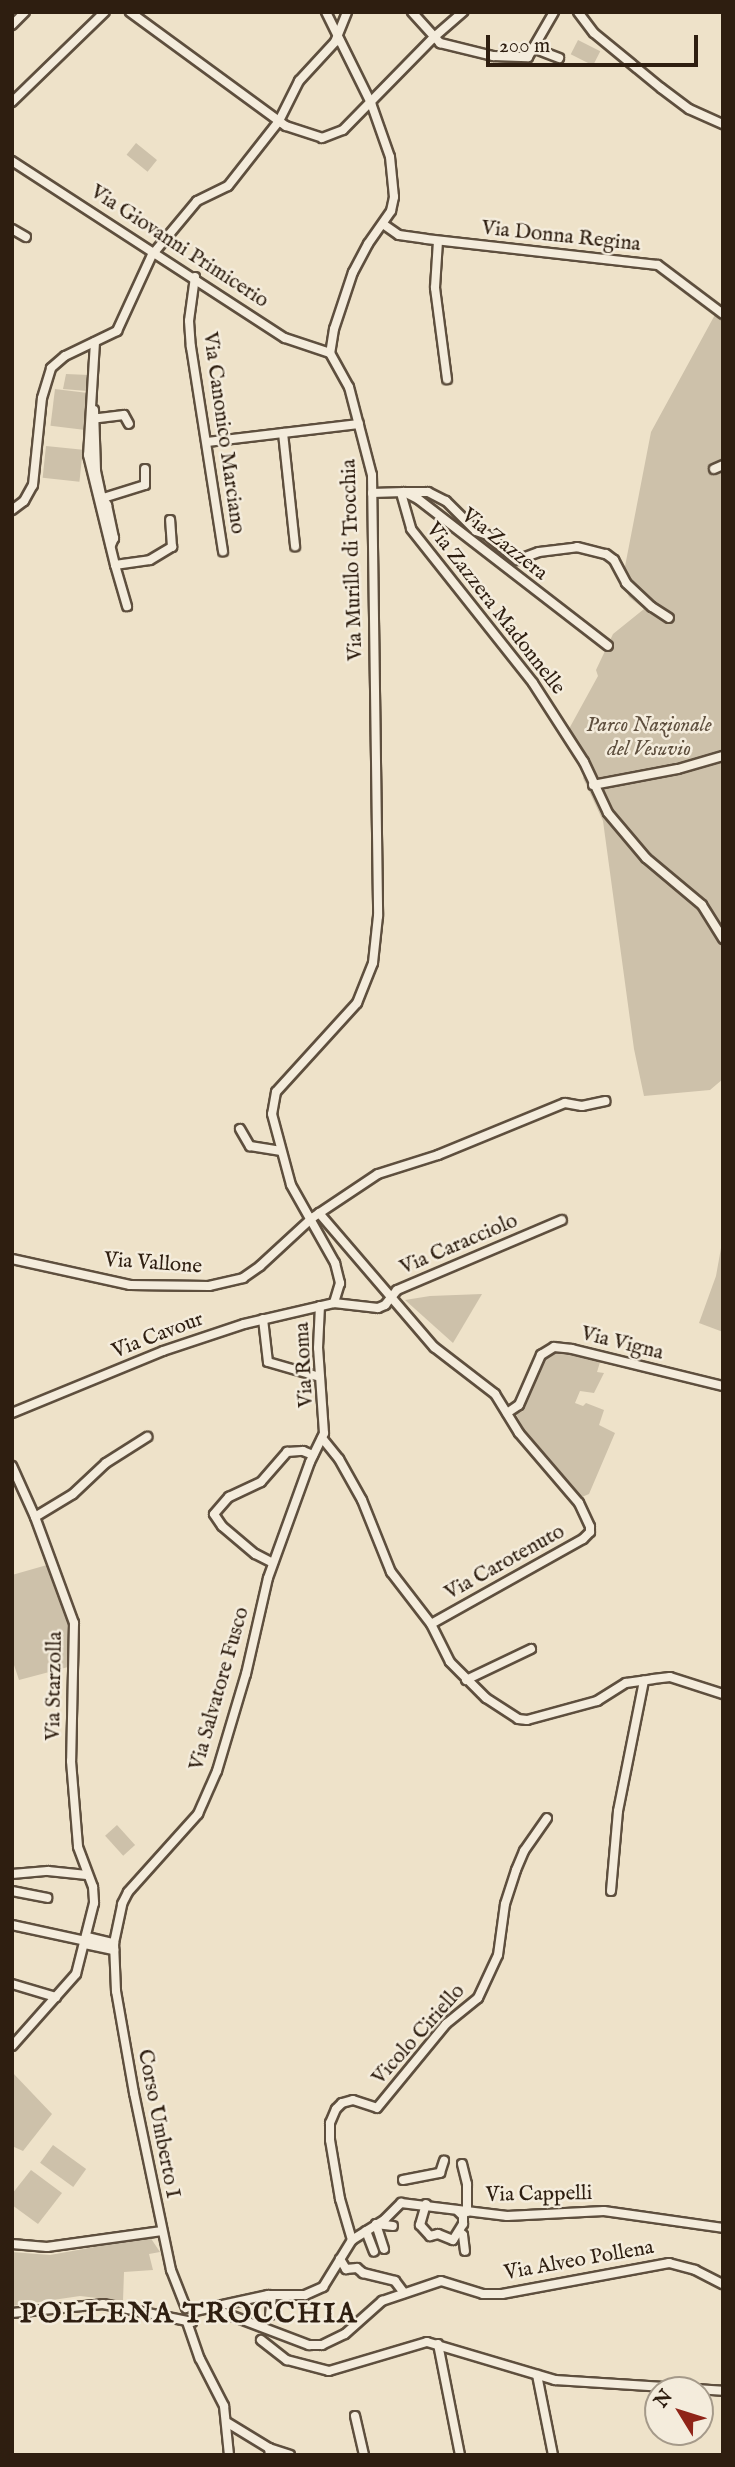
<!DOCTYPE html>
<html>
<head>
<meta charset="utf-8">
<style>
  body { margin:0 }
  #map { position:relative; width:735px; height:2467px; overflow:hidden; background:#eee2c9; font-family:"IM FELL English",serif }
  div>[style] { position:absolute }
  .green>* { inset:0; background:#cdc1aa; transform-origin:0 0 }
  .roads { filter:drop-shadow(2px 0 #5e4f3e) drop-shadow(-2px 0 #5e4f3e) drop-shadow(0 2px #5e4f3e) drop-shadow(0 -2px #5e4f3e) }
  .minor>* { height:8px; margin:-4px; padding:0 4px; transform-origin:4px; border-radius:4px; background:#f4ecdc }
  span { translate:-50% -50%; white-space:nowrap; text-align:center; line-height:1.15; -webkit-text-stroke:5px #f4ecdc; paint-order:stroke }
  .street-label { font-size:21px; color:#2e1e10 }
  .park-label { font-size:21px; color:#5e4f3e; font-style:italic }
  .district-label { font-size:28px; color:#2e1e10; font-weight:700; letter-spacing:2px }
  .frame { position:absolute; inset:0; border:14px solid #2e1e10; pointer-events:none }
  .north { position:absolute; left:644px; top:2376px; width:70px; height:70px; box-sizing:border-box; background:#f4ecdc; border:2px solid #a59a8a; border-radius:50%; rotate:308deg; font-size:19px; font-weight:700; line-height:28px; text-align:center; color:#2e1e10 }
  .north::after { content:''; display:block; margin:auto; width:24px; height:32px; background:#8f2418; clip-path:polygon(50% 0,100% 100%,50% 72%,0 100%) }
  .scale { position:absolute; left:486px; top:35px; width:212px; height:32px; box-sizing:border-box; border:4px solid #2e1e10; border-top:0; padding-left:9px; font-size:21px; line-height:24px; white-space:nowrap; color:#2e1e10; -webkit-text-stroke:5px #f4ecdc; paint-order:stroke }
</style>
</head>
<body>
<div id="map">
  <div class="green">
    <i style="left:578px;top:40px;width:25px;height:16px;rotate:27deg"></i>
    <i style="left:136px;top:143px;width:27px;height:15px;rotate:39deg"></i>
    <i style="clip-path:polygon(723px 300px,723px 1079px,710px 1090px,644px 1096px,634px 1049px,603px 821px,583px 778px,585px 773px,564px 738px,598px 676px,596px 670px,613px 634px,644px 609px,629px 597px,622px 582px,651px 432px)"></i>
    <i style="clip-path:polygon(66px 374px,89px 375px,87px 391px,63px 389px)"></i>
    <i style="left:55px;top:389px;width:33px;height:37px;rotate:7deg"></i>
    <i style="left:46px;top:446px;width:37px;height:32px;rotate:6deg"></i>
    <i style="clip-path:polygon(723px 1237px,723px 1332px,699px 1323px,716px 1276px)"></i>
    <i style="clip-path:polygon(482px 1294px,453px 1343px,405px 1300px,430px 1296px)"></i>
    <i style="clip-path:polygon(555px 1349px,601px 1359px,597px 1372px,604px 1373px,594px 1393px,580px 1391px,575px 1403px,583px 1406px,586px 1403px,604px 1410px,599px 1425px,615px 1433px,589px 1494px,582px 1497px,524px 1429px,516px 1414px,523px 1411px,539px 1363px,548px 1352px)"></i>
    <i style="clip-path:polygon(47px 1565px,62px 1598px,70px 1627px,68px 1667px,19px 1680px,12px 1659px,12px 1575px)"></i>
    <i style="left:117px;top:1825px;width:27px;height:16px;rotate:48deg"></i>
    <i style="clip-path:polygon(12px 2072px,52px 2114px,23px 2151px,12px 2146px)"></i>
    <i style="left:53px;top:2145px;width:41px;height:22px;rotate:36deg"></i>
    <i style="clip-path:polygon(31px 2170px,62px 2193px,38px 2224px,12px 2205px,12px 2194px)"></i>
    <i style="clip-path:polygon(150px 2237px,160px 2252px,149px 2254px,153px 2270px,124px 2272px,123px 2301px,80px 2296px,12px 2306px,12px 2252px,50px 2255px)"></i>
  </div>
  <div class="roads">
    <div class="minor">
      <i style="left:130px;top:12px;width:193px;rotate:36.2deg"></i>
      <i style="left:286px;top:126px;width:38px;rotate:18deg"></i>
      <i style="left:322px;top:138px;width:22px;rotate:-21deg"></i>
      <i style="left:343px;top:130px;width:129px;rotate:-45.6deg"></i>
      <i style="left:433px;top:38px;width:40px;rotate:-41deg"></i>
      <i style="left:326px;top:12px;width:102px;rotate:63.7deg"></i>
      <i style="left:371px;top:103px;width:57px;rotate:70.6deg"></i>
      <i style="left:390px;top:157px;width:40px;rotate:84.3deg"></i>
      <i style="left:394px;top:197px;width:14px;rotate:102deg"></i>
      <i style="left:391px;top:211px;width:40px;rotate:124.9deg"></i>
      <i style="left:368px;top:244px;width:32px;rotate:118deg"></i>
      <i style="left:353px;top:272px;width:60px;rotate:108.4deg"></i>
      <i style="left:334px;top:329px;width:24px;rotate:99deg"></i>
      <i style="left:412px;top:12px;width:42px;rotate:47.9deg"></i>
      <i style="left:440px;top:43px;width:55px;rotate:13.8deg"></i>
      <i style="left:493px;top:56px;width:35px;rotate:2deg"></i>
      <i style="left:528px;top:57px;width:52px;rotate:-60deg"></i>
      <i style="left:578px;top:12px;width:26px;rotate:53deg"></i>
      <i style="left:594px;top:33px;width:87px;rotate:39.4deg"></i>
      <i style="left:661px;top:88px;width:35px;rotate:37deg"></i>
      <i style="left:689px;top:109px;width:37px;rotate:24deg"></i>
      <i style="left:12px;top:25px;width:18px;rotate:-45deg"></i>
      <i style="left:533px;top:48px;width:28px;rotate:21deg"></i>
      <i style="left:12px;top:102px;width:129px;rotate:-44.1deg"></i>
      <i style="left:12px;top:161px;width:325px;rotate:33deg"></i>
      <i style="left:285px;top:338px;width:47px;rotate:18.4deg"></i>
      <i style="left:383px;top:224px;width:19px;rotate:35deg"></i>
      <i style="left:399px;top:235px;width:27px;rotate:8deg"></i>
      <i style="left:426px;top:239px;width:233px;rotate:6.4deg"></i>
      <i style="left:658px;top:265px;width:81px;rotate:37deg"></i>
      <i style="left:12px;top:229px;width:16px;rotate:30deg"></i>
      <i style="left:438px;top:241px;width:47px;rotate:93.7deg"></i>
      <i style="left:435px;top:288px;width:92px;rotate:82.5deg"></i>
      <i style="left:195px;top:277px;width:44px;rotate:97.8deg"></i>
      <i style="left:189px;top:321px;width:26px;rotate:86deg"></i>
      <i style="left:191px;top:347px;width:207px;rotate:81.1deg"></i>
      <i style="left:95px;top:342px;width:113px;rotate:93.5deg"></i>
      <i style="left:88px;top:455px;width:113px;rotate:76.2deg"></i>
      <i style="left:115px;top:565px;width:35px;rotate:-8deg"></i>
      <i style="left:150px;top:560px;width:26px;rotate:-31deg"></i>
      <i style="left:172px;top:547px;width:27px;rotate:-94deg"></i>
      <i style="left:330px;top:353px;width:39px;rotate:61deg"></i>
      <i style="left:349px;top:387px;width:91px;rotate:75.4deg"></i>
      <i style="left:372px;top:475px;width:441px;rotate:89.2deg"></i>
      <i style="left:378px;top:916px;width:47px;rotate:96.1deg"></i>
      <i style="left:373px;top:963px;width:43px;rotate:111.8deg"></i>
      <i style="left:357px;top:1003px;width:120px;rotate:132.3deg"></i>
      <i style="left:276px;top:1092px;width:22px;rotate:100deg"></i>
      <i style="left:272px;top:1114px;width:73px;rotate:75deg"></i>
      <i style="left:291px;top:1185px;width:90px;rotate:60.6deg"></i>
      <i style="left:335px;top:1263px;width:21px;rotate:76deg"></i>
      <i style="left:340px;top:1283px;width:21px;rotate:107deg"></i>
      <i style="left:94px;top:410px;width:61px;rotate:88.1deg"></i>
      <i style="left:96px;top:471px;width:25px;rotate:78deg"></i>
      <i style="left:101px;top:495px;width:12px;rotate:59deg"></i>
      <i style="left:107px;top:505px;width:34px;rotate:78deg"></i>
      <i style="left:114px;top:538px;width:8px;rotate:113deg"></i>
      <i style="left:91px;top:419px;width:33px;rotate:-7deg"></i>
      <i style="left:124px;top:415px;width:10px;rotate:61deg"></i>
      <i style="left:283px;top:433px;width:114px;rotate:83.9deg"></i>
      <i style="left:207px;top:442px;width:153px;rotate:-6.8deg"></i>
      <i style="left:714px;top:469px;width:10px;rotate:-24deg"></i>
      <i style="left:404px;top:492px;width:24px"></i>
      <i style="left:428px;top:492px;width:20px;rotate:27deg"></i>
      <i style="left:446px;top:501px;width:42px;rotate:45deg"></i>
      <i style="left:476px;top:531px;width:12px;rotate:20deg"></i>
      <i style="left:487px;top:535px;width:39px;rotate:40deg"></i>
      <i style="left:517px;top:560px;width:23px;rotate:-20deg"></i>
      <i style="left:539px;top:552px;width:38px;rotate:-7deg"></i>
      <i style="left:577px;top:547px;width:30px;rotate:14deg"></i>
      <i style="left:606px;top:554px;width:10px;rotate:37deg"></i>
      <i style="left:614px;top:560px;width:26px;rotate:62deg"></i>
      <i style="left:626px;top:583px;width:35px;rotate:43deg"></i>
      <i style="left:652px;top:607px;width:20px;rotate:33deg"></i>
      <i style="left:372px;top:493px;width:32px;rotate:-2deg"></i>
      <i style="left:404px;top:492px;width:16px;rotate:27deg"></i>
      <i style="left:418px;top:499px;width:240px;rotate:37.7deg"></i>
      <i style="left:401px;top:493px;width:37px;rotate:74deg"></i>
      <i style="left:411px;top:529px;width:196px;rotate:51.6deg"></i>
      <i style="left:533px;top:683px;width:94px;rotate:57.2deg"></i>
      <i style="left:584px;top:762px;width:56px;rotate:64.8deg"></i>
      <i style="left:608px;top:813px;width:59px;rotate:49.8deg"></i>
      <i style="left:646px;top:858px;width:73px;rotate:40deg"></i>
      <i style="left:702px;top:905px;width:40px;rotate:58deg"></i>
      <i style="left:100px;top:499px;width:47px;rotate:-17.3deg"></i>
      <i style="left:145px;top:485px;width:16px;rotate:-90deg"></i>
      <i style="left:12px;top:510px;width:15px;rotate:-37deg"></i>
      <i style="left:24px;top:501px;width:18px;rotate:-61deg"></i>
      <i style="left:33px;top:485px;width:87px;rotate:-84.1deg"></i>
      <i style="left:42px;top:398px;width:31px;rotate:-73deg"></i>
      <i style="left:51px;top:368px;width:18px;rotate:-41deg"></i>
      <i style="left:65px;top:356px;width:58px;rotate:-25.7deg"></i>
      <i style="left:117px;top:331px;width:84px;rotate:-65.3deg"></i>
      <i style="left:152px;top:255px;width:70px;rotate:-50.2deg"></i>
      <i style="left:197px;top:201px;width:34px;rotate:-26deg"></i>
      <i style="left:228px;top:186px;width:83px;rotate:-51.9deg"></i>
      <i style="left:279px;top:121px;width:45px;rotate:-63.4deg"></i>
      <i style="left:299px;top:81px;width:53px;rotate:-47.3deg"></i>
      <i style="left:335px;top:42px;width:32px;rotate:-68deg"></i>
      <i style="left:115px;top:565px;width:43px;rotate:73.7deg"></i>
      <i style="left:593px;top:785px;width:86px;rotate:-10.7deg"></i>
      <i style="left:678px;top:769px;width:47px;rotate:-16.1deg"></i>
      <i style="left:240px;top:1129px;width:20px;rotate:60deg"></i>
      <i style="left:250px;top:1146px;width:30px;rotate:9deg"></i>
      <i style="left:319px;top:1213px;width:177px;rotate:49.4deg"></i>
      <i style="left:434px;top:1347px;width:77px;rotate:37.6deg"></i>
      <i style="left:495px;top:1394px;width:46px;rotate:58.4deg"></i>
      <i style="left:519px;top:1433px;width:92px;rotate:49.4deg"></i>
      <i style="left:579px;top:1503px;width:26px;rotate:65deg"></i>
      <i style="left:590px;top:1527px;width:5px;rotate:90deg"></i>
      <i style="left:590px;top:1532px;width:10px;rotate:135deg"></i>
      <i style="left:583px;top:1539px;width:174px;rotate:150.8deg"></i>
      <i style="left:12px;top:1259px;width:121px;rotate:12.4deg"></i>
      <i style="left:130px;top:1285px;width:79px;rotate:0.7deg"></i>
      <i style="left:209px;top:1286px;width:35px;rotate:-13deg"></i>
      <i style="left:243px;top:1278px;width:21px;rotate:-35deg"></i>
      <i style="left:260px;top:1266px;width:71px;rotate:-42.7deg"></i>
      <i style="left:312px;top:1218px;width:79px;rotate:-33.7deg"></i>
      <i style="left:378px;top:1174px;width:63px;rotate:-17.6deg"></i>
      <i style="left:438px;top:1155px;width:137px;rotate:-22.3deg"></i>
      <i style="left:565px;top:1103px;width:17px;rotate:10deg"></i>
      <i style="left:582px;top:1106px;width:24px;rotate:-12deg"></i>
      <i style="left:263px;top:1319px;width:43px;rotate:83.4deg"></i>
      <i style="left:268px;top:1362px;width:54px;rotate:16.1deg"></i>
      <i style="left:12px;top:1413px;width:163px;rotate:-22.3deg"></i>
      <i style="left:163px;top:1351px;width:85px;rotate:-18.4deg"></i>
      <i style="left:244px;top:1324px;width:92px;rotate:-13.1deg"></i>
      <i style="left:334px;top:1303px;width:44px;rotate:6.5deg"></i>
      <i style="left:378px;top:1308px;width:8px;rotate:-23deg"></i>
      <i style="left:385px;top:1305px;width:19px;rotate:-51deg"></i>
      <i style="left:397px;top:1290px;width:179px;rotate:-23deg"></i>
      <i style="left:507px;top:1413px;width:14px;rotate:-34deg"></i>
      <i style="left:519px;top:1405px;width:55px;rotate:-66.3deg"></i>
      <i style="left:541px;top:1355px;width:15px;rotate:-32deg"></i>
      <i style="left:554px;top:1347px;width:18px;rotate:6deg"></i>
      <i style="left:572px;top:1349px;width:155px;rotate:13.8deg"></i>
      <i style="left:322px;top:1438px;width:27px;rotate:51deg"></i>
      <i style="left:339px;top:1459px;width:47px;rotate:60.7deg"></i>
      <i style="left:362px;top:1500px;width:78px;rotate:68.1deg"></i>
      <i style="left:391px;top:1572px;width:66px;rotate:52.4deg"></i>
      <i style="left:431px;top:1624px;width:42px;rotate:63.4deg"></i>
      <i style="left:450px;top:1662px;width:51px;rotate:45deg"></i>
      <i style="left:486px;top:1698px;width:38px;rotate:33deg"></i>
      <i style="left:518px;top:1719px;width:9px;rotate:6deg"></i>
      <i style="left:527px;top:1720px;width:73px;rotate:-15.2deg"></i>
      <i style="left:597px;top:1701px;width:34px;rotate:-32deg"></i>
      <i style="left:626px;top:1683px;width:27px;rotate:-8deg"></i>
      <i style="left:653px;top:1679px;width:17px;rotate:-7deg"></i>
      <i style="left:670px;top:1677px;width:56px;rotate:17.8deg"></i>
      <i style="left:12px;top:1466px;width:56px;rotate:65.7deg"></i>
      <i style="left:35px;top:1517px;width:113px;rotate:69.8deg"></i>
      <i style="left:74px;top:1623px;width:138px;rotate:91.2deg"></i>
      <i style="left:71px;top:1761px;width:86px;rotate:85.3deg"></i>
      <i style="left:78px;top:1847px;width:43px;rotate:69.4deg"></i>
      <i style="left:93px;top:1887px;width:16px;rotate:86deg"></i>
      <i style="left:94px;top:1903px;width:73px;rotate:104.2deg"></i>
      <i style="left:76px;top:1974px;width:96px;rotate:131.6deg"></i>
      <i style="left:35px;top:1517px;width:44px;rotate:-31.2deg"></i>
      <i style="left:73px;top:1494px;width:45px;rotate:-43.2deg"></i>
      <i style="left:106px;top:1463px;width:49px;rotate:-32.4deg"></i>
      <i style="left:273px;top:1563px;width:20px;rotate:-153deg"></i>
      <i style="left:255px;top:1554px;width:43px;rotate:-139.7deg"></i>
      <i style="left:222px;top:1526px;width:14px;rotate:-124deg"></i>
      <i style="left:214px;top:1514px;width:23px;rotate:-49deg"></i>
      <i style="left:229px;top:1497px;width:35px;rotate:-25deg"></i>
      <i style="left:261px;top:1482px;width:40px;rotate:-49deg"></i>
      <i style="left:287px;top:1452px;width:16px;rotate:-4deg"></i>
      <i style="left:303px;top:1451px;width:11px;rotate:22deg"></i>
      <i style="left:466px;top:1680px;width:72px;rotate:-25.5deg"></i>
      <i style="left:12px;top:1874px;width:36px;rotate:-5deg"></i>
      <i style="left:48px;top:1871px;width:39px;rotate:6deg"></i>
      <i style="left:12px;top:1891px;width:36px;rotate:11deg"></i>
      <i style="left:611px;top:1891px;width:80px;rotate:-85deg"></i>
      <i style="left:618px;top:1811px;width:133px;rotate:-78.7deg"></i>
      <i style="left:12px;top:1925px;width:76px;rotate:12.2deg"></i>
      <i style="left:87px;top:1937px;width:28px;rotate:13deg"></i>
      <i style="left:85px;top:1944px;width:30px;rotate:12deg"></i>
      <i style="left:12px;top:1984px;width:46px;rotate:16.5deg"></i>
      <i style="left:462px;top:2164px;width:21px;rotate:76deg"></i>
      <i style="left:467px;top:2184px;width:28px;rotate:90deg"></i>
      <i style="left:403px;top:2180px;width:38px;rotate:-11deg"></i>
      <i style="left:440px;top:2173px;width:13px;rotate:-72deg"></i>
      <i style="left:426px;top:2204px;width:22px;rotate:106deg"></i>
      <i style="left:420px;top:2225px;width:15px;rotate:48deg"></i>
      <i style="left:430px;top:2236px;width:8px;rotate:-14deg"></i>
      <i style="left:438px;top:2234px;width:16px;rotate:22deg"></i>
      <i style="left:453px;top:2240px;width:19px;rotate:-58deg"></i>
      <i style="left:463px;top:2224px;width:8px;rotate:-90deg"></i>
      <i style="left:463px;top:2216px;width:7px;rotate:-135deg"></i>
      <i style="left:366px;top:2231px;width:22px;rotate:69deg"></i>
      <i style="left:460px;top:2232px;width:4px;rotate:45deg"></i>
      <i style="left:463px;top:2235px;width:16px;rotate:83deg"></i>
      <i style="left:352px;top:2240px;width:43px;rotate:-106.3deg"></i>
      <i style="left:340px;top:2199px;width:60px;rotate:-99.6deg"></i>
      <i style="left:330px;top:2140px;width:17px;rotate:-90deg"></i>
      <i style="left:330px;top:2123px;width:15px;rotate:-67deg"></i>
      <i style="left:336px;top:2109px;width:8px;rotate:-45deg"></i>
      <i style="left:342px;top:2103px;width:11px;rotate:-15deg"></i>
      <i style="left:353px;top:2100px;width:25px;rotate:18deg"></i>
      <i style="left:377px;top:2108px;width:109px;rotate:-50.6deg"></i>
      <i style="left:446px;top:2024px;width:41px;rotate:-39.1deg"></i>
      <i style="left:478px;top:1998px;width:47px;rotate:-65.1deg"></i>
      <i style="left:498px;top:1955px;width:51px;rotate:-82.2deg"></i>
      <i style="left:505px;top:1904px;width:36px;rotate:-72deg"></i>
      <i style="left:516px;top:1870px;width:21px;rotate:-67deg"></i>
      <i style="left:524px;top:1851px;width:40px;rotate:-55.1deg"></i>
      <i style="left:12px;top:2244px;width:35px;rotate:5deg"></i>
      <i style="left:47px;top:2247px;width:116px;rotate:-7.9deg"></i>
      <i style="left:384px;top:2249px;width:26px;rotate:-108deg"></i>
      <i style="left:376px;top:2224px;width:17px;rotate:7deg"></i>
      <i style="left:340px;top:2259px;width:12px;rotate:59deg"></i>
      <i style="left:346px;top:2269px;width:11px;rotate:-5deg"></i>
      <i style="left:357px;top:2268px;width:8px;rotate:40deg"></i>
      <i style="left:363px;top:2273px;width:33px;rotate:14deg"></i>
      <i style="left:395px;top:2281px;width:15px;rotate:53deg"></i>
      <i style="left:186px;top:2308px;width:41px;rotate:-111.5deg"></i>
      <i style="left:171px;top:2270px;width:181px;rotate:-101.8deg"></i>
      <i style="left:134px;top:2093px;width:104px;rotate:-100deg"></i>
      <i style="left:116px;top:1991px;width:48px;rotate:-92.4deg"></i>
      <i style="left:114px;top:1943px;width:40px;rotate:-78deg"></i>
      <i style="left:122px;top:1904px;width:13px;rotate:-63deg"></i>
      <i style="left:128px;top:1892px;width:105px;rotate:-48.1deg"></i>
      <i style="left:198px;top:1814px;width:47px;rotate:-66.2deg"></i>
      <i style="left:217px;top:1771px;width:101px;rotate:-73.4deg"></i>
      <i style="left:246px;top:1674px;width:98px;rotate:-77.1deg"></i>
      <i style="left:268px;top:1578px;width:123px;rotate:-70.1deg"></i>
      <i style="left:310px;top:1462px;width:32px;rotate:-64deg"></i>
      <i style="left:324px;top:1433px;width:85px;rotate:-94deg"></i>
      <i style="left:318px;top:1348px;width:42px;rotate:-87.3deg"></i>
      <i style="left:214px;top:2309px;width:102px;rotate:20.8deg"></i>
      <i style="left:309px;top:2345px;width:13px"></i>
      <i style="left:322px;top:2345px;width:25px;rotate:-26deg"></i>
      <i style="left:345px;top:2334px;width:50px;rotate:-41.7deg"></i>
      <i style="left:382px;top:2301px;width:62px;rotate:-18.7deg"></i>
      <i style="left:441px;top:2281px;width:44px;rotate:17.2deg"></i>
      <i style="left:483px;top:2294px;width:19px"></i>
      <i style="left:502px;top:2294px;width:170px;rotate:-10.5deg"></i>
      <i style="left:669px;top:2263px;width:27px;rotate:15deg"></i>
      <i style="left:695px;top:2270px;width:31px;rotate:27deg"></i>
      <i style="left:195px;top:2311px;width:75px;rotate:-12.4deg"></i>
      <i style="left:268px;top:2295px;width:37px"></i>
      <i style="left:305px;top:2295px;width:20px;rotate:-24deg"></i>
      <i style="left:323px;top:2287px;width:55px;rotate:-58.3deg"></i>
      <i style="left:352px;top:2240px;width:39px;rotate:-32deg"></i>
      <i style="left:385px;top:2219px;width:23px;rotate:-45deg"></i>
      <i style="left:401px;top:2203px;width:107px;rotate:7deg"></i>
      <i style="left:507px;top:2216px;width:97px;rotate:-3deg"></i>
      <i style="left:604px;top:2211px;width:120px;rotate:8.1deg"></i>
      <i style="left:12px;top:2313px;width:91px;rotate:-5.6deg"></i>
      <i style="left:103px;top:2304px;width:91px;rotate:11.4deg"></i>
      <i style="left:270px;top:2315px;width:20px;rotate:-84deg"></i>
      <i style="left:187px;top:2322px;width:39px;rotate:71deg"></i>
      <i style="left:200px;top:2359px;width:53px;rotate:62.9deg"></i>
      <i style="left:224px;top:2406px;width:49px;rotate:84.2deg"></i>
      <i style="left:261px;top:2340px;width:33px;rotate:38deg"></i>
      <i style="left:287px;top:2360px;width:43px;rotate:14.7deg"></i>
      <i style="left:329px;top:2371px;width:102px;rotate:-16.5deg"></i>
      <i style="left:427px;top:2342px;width:134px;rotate:16.5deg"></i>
      <i style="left:555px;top:2380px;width:168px;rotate:3.7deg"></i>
      <i style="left:438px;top:2344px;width:113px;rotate:78.8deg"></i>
      <i style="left:537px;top:2375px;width:82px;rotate:78.7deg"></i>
      <i style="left:355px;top:2416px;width:40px;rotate:77deg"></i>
      <i style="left:228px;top:2423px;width:48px;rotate:31.4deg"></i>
      <i style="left:269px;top:2448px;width:7px;rotate:82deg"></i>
      <i style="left:269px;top:2448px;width:22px;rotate:18deg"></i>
    </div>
  </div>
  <div class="street-label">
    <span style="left:561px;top:237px;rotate:6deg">Via Donna Regina</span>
    <span style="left:179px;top:247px;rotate:33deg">Via Giovanni Primicerio</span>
    <span style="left:223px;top:433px;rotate:82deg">Via Canonico Marciano</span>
    <span style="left:504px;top:545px;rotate:38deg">Via Zazzera</span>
    <span style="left:353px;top:560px;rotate:-92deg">Via Murillo di Trocchia</span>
    <span style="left:495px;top:609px;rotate:52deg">Via Zazzera Madonnelle</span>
    <span style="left:459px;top:1245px;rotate:-23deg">Via Caracciolo</span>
    <span style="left:153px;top:1264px;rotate:4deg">Via Vallone</span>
    <span style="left:158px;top:1336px;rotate:-21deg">Via Cavour</span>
    <span style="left:622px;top:1344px;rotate:14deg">Via Vigna</span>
    <span style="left:305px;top:1365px;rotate:-93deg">Via Roma</span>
    <span style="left:505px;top:1563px;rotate:-29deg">Via Carotenuto</span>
    <span style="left:55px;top:1686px;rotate:-89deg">Via Starzolla</span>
    <span style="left:220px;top:1689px;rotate:-74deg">Via Salvatore Fusco</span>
    <span style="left:419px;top:2035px;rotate:-48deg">Vicolo Ciriello</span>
    <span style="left:158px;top:2124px;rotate:79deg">Corso Umberto I</span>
    <span style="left:539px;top:2195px;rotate:-1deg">Via Cappelli</span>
    <span style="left:579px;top:2261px;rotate:-10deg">Via Alveo Pollena</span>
  </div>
  <div class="park-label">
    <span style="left:649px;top:738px">Parco Nazionale<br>del Vesuvio</span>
  </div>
  <div class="district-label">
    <span style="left:189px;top:2315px">POLLENA TROCCHIA</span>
  </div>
  <div class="frame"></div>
  <div class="north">N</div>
  <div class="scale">200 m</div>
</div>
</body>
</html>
